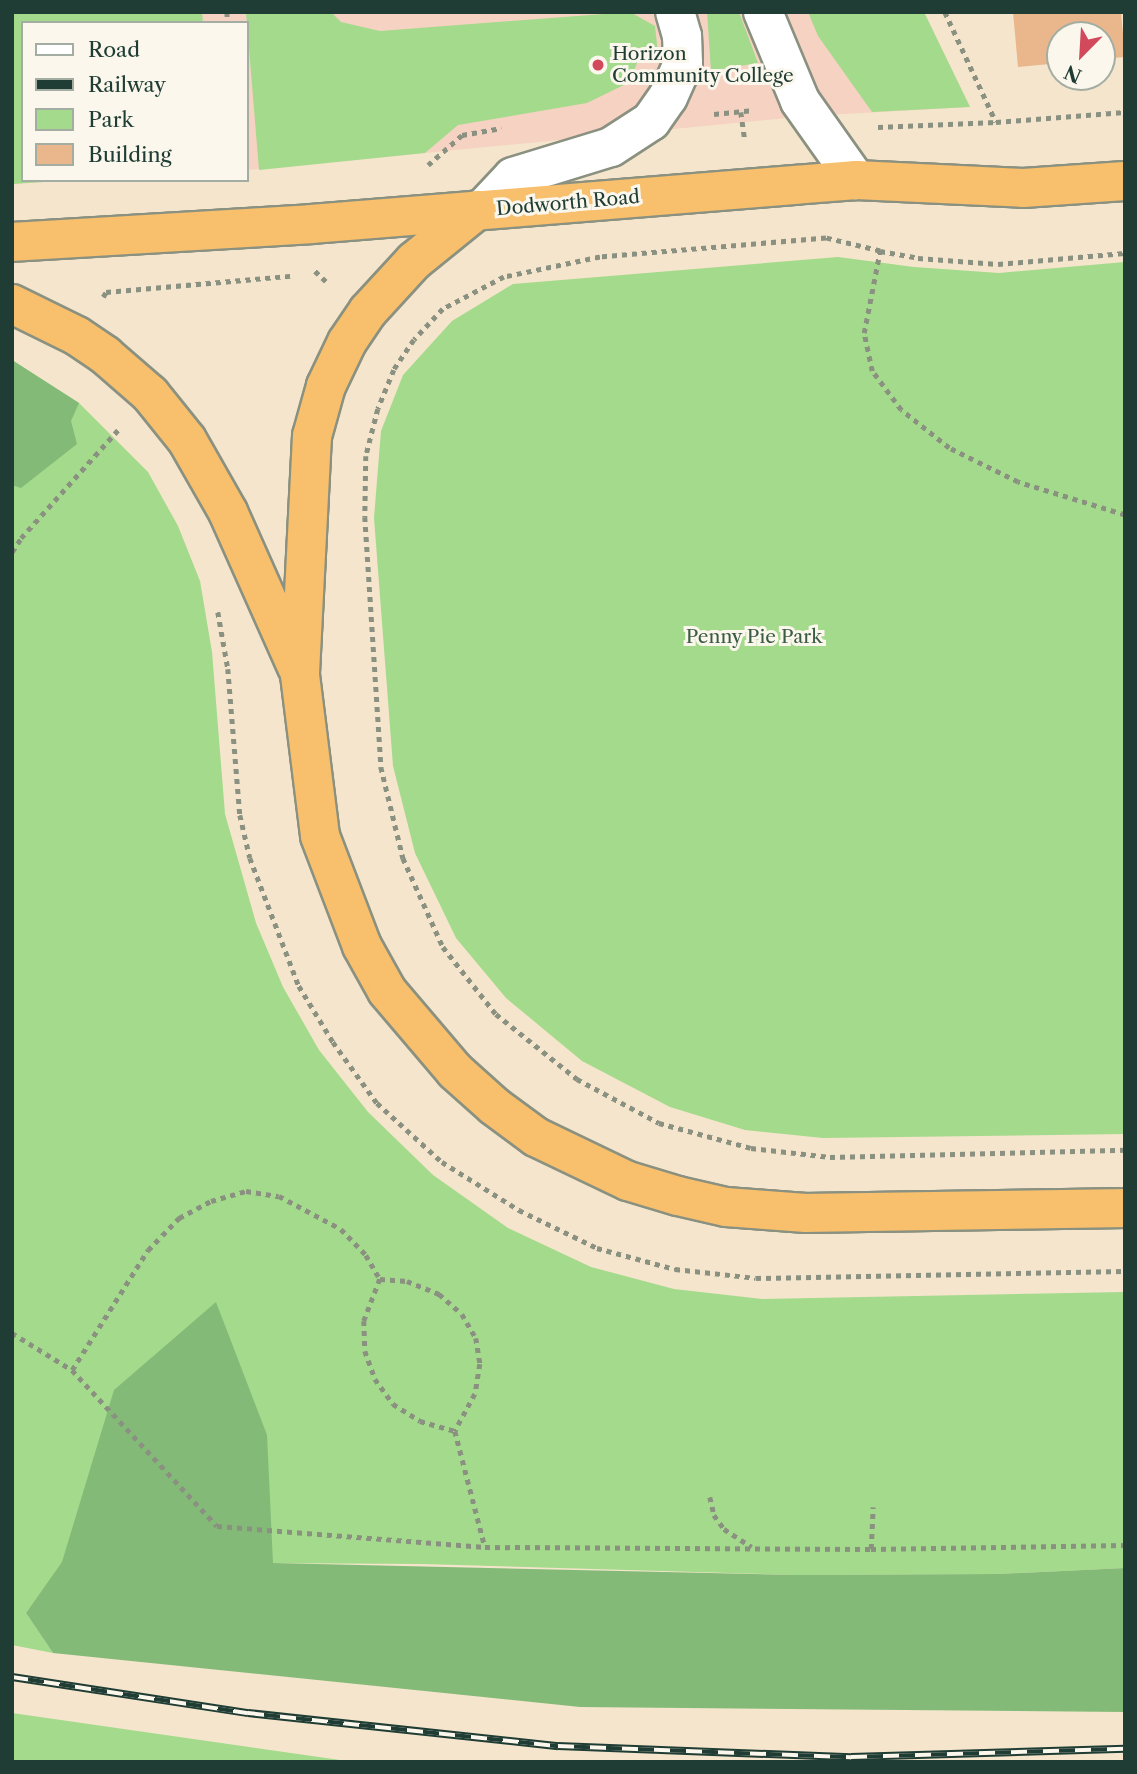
<!DOCTYPE html>
<html>
<head>
<meta charset="utf-8">
<style>
  body { margin:0 }
  #map { position:relative; width:1137px; height:1774px; overflow:hidden; background:#f4e5cc; font-family:"Libre Caslon Text",serif }
  div>[style] { position:absolute }
  .built>* { inset:0; background:#f6d2c3 }
  .green>* { inset:0; background:#a4da8b }
  .forest>* { inset:0; background:#83ba77 }
  .building>* { inset:0; background:#eab68c }
  .path>* { height:4.5px; margin-top:-2.25px; transform-origin:0; background:repeating-linear-gradient(90deg,#8a9180 0 5px,transparent 0 10px) }
  .roads { filter:drop-shadow(2px 0 #8a9180) drop-shadow(-2px 0 #8a9180) drop-shadow(0 2px #8a9180) drop-shadow(0 -2px #8a9180) }
  .minor>* { height:38px; margin:-19px; padding:0 19px; transform-origin:19px; border-radius:19px; background:#fff }
  .highway>* { height:38px; margin:-19px; padding:0 19px; transform-origin:19px; border-radius:19px; background:#f8bf6c }
  .rail>* { height:8px; margin-top:-4px; transform-origin:0; background:repeating-linear-gradient(90deg,#fbf7ec 0 16px,#1f3d34 0 32px); box-sizing:border-box; border-block:2px solid #1f3d34 }
  .dots>* { width:19px; height:19px; translate:-50% -50%; box-sizing:border-box; border:4px solid #fbf7ec; border-radius:50% }
  span { translate:-50% -50%; white-space:nowrap; text-align:center; line-height:1.15; -webkit-text-stroke:6px #fbf7ec; paint-order:stroke }
  .poi-label { font-size:19px; color:#1f3d34 }
  .left { translate:0 -50%; text-align:left }
  .street-label { font-size:19px; color:#1f3d34 }
  .park-label { font-size:19px; color:#3a5c45 }
  .frame { position:absolute; inset:0; border:14px solid #1f3d34; pointer-events:none }
  .legend { position:absolute; left:21px; top:21px; width:228px; height:161px; box-sizing:border-box; background:#fbf7ec; border:2px solid #a3ada2; margin:0; padding:9px 12px; list-style:none; font-size:21px; color:#1f3d34 }
  .legend li { display:flex; align-items:center; gap:14px; height:35px }
  .legend b { width:35px; border:2px solid #a3ada2 }
  .north { position:absolute; left:1046px; top:21px; width:70px; height:70px; box-sizing:border-box; background:#fbf7ec; border:2px solid #a3ada2; border-radius:50%; rotate:204deg; font-size:19px; font-weight:700; line-height:28px; text-align:center; color:#1f3d34 }
  .north::after { content:''; display:block; margin:auto; width:24px; height:32px; background:#d1495b; clip-path:polygon(50% 0,100% 100%,50% 72%,0 100%) }
</style>
</head>
<body>
<div id="map">
  <div class="built">
    <i style="clip-path:polygon(12px 12px,924px 12px,970px 107px,808px 116px,247px 170px,247px 23px,23px 23px,23px 180px,76px 180px,12px 184px)"></i>
  </div>
  <div class="green">
    <i style="clip-path:polygon(12px 12px,202px 12px,203px 23px,23px 23px,23px 180px,76px 180px,12px 184px)"></i>
    <i style="clip-path:polygon(246px 12px,331px 12px,341px 22px,380px 31px,630px 12px,655px 26px,658px 53px,641px 52px,630px 82px,587px 103px,458px 125px,425px 153px,259px 170px)"></i>
    <i style="clip-path:polygon(707px 12px,739px 12px,758px 63px,711px 71px)"></i>
    <i style="clip-path:polygon(808px 12px,924px 12px,970px 107px,872px 112px,818px 36px)"></i>
    <i style="clip-path:polygon(838px 257px,914px 267px,999px 273px,1125px 262px,1125px 1134px,823px 1138px,745px 1130px,670px 1107px,582px 1061px,506px 998px,456px 938px,415px 853px,393px 766px,374px 518px,381px 431px,403px 375px,452px 321px,513px 284px)"></i>
    <i style="clip-path:polygon(12px 360px,79px 403px,148px 472px,178px 526px,200px 581px,212px 652px,225px 814px,256px 923px,283px 987px,319px 1050px,368px 1112px,433px 1175px,508px 1228px,591px 1267px,674px 1289px,762px 1299px,1125px 1292px,1125px 1568px,998px 1574px,795px 1575px,422px 1564px,63px 1562px,26px 1613px,53px 1653px,12px 1645px)"></i>
    <i style="clip-path:polygon(12px 1713px,354px 1762px,12px 1762px)"></i>
  </div>
  <div class="forest">
    <i style="clip-path:polygon(12px 360px,79px 403px,71px 421px,77px 444px,21px 488px,12px 485px)"></i>
    <i style="clip-path:polygon(216px 1302px,267px 1435px,273px 1563px,795px 1575px,998px 1574px,1125px 1568px,1125px 1712px,580px 1707px,53px 1653px,26px 1613px,62px 1562px,114px 1390px)"></i>
  </div>
  <div class="building">
    <i style="clip-path:polygon(1013px 12px,1121px 12px,1125px 57px,1102px 59px,1102px 35px,1060px 35px,1060px 63px,1018px 67px)"></i>
  </div>
  <div class="path">
    <i style="left:227px;top:12px;width:11px;rotate:85deg"></i>
    <i style="left:945px;top:12px;width:121px;rotate:65.1deg"></i>
    <i style="left:741px;top:112px;width:29px;rotate:82deg"></i>
    <i style="left:714px;top:114px;width:40px;rotate:-5.7deg"></i>
    <i style="left:878px;top:127px;width:118px;rotate:-2.4deg"></i>
    <i style="left:996px;top:122px;width:129px;rotate:-4.4deg"></i>
    <i style="left:428px;top:165px;width:45px;rotate:-41.4deg"></i>
    <i style="left:462px;top:135px;width:40px;rotate:-10deg"></i>
    <i style="left:880px;top:251px;width:39px;rotate:10deg"></i>
    <i style="left:918px;top:258px;width:80px;rotate:4.3deg"></i>
    <i style="left:998px;top:264px;width:127px;rotate:-5deg"></i>
    <i style="left:315px;top:271px;width:18px;rotate:43deg"></i>
    <i style="left:103px;top:297px;width:6px;rotate:-59deg"></i>
    <i style="left:106px;top:292px;width:185px;rotate:-5deg"></i>
    <i style="left:1125px;top:515px;width:112px;rotate:-162.9deg"></i>
    <i style="left:1018px;top:482px;width:77px;rotate:-153.8deg"></i>
    <i style="left:949px;top:448px;width:61px;rotate:-141.6deg"></i>
    <i style="left:901px;top:410px;width:49px;rotate:-126.6deg"></i>
    <i style="left:872px;top:371px;width:39px;rotate:-102deg"></i>
    <i style="left:864px;top:333px;width:84px;rotate:-79deg"></i>
    <i style="left:880px;top:251px;width:56px;rotate:-166.5deg"></i>
    <i style="left:826px;top:238px;width:227px;rotate:175.2deg"></i>
    <i style="left:600px;top:257px;width:98px;rotate:168.2deg"></i>
    <i style="left:504px;top:277px;width:69px;rotate:152.3deg"></i>
    <i style="left:443px;top:309px;width:42px;rotate:133.1deg"></i>
    <i style="left:414px;top:340px;width:36px;rotate:124deg"></i>
    <i style="left:394px;top:370px;width:42px;rotate:112.3deg"></i>
    <i style="left:378px;top:409px;width:49px;rotate:104.3deg"></i>
    <i style="left:366px;top:456px;width:61px;rotate:90.9deg"></i>
    <i style="left:365px;top:517px;width:251px;rotate:86.3deg"></i>
    <i style="left:381px;top:767px;width:94px;rotate:76.4deg"></i>
    <i style="left:403px;top:858px;width:98px;rotate:65.8deg"></i>
    <i style="left:443px;top:947px;width:85px;rotate:51.7deg"></i>
    <i style="left:496px;top:1014px;width:104px;rotate:38.7deg"></i>
    <i style="left:577px;top:1079px;width:93px;rotate:28.2deg"></i>
    <i style="left:659px;top:1123px;width:95px;rotate:15.2deg"></i>
    <i style="left:751px;top:1148px;width:80px;rotate:6.5deg"></i>
    <i style="left:830px;top:1157px;width:295px;rotate:-1.4deg"></i>
    <i style="left:12px;top:552px;width:17px;rotate:-57deg"></i>
    <i style="left:21px;top:538px;width:145px;rotate:-48.1deg"></i>
    <i style="left:218px;top:612px;width:58px;rotate:80deg"></i>
    <i style="left:228px;top:669px;width:146px;rotate:85.3deg"></i>
    <i style="left:240px;top:815px;width:44px;rotate:76.9deg"></i>
    <i style="left:250px;top:858px;width:137px;rotate:69.1deg"></i>
    <i style="left:299px;top:986px;width:66px;rotate:58.7deg"></i>
    <i style="left:333px;top:1042px;width:75px;rotate:54.2deg"></i>
    <i style="left:377px;top:1103px;width:88px;rotate:42.2deg"></i>
    <i style="left:442px;top:1162px;width:91px;rotate:31.9deg"></i>
    <i style="left:519px;top:1210px;width:87px;rotate:26deg"></i>
    <i style="left:597px;top:1248px;width:81px;rotate:15.1deg"></i>
    <i style="left:675px;top:1269px;width:81px;rotate:6.3deg"></i>
    <i style="left:756px;top:1278px;width:369px;rotate:-1.1deg"></i>
    <i style="left:380px;top:1279px;width:27px;rotate:4deg"></i>
    <i style="left:407px;top:1281px;width:35px;rotate:22deg"></i>
    <i style="left:439px;top:1294px;width:30px;rotate:41deg"></i>
    <i style="left:462px;top:1314px;width:28px;rotate:60deg"></i>
    <i style="left:476px;top:1338px;width:26px;rotate:81deg"></i>
    <i style="left:480px;top:1364px;width:30px;rotate:99deg"></i>
    <i style="left:475px;top:1394px;width:42px;rotate:118.4deg"></i>
    <i style="left:12px;top:1333px;width:70px;rotate:31.7deg"></i>
    <i style="left:72px;top:1370px;width:213px;rotate:47.1deg"></i>
    <i style="left:217px;top:1526px;width:269px;rotate:4.5deg"></i>
    <i style="left:485px;top:1547px;width:386px;rotate:0.3deg"></i>
    <i style="left:871px;top:1549px;width:254px;rotate:-0.9deg"></i>
    <i style="left:72px;top:1370px;width:142px;rotate:-57.7deg"></i>
    <i style="left:148px;top:1250px;width:45px;rotate:-45.9deg"></i>
    <i style="left:179px;top:1218px;width:36px;rotate:-28deg"></i>
    <i style="left:211px;top:1201px;width:36px;rotate:-16deg"></i>
    <i style="left:246px;top:1191px;width:33px;rotate:9deg"></i>
    <i style="left:279px;top:1196px;width:70px;rotate:28deg"></i>
    <i style="left:341px;top:1229px;width:36px;rotate:46deg"></i>
    <i style="left:366px;top:1255px;width:28px;rotate:60deg"></i>
    <i style="left:380px;top:1279px;width:45px;rotate:110.9deg"></i>
    <i style="left:364px;top:1321px;width:30px;rotate:88deg"></i>
    <i style="left:365px;top:1351px;width:30px;rotate:70deg"></i>
    <i style="left:375px;top:1379px;width:31px;rotate:54deg"></i>
    <i style="left:393px;top:1404px;width:32px;rotate:32deg"></i>
    <i style="left:420px;top:1421px;width:36px;rotate:16deg"></i>
    <i style="left:455px;top:1431px;width:120px;rotate:75.5deg"></i>
    <i style="left:710px;top:1497px;width:18px;rotate:77deg"></i>
    <i style="left:714px;top:1515px;width:17px;rotate:54deg"></i>
    <i style="left:724px;top:1529px;width:33px;rotate:33deg"></i>
    <i style="left:871px;top:1549px;width:42px;rotate:-87.3deg"></i>
  </div>
  <div class="roads">
    <div class="minor">
      <i style="left:763px;top:12px;width:96px;rotate:67.4deg"></i>
      <i style="left:800px;top:101px;width:97px;rotate:54.7deg"></i>
      <i style="left:482px;top:210px;width:45px;rotate:-46.8deg"></i>
      <i style="left:513px;top:177px;width:102px;rotate:-17deg"></i>
      <i style="left:611px;top:147px;width:48px;rotate:-33deg"></i>
      <i style="left:651px;top:121px;width:29px;rotate:-55deg"></i>
      <i style="left:668px;top:97px;width:37px;rotate:-66deg"></i>
      <i style="left:683px;top:63px;width:27px;rotate:-92deg"></i>
      <i style="left:682px;top:36px;width:25px;rotate:-106deg"></i>
    </div>
    <div class="highway">
      <i style="left:477px;top:210px;width:81px;rotate:141deg"></i>
      <i style="left:414px;top:261px;width:68px;rotate:132.6deg"></i>
      <i style="left:368px;top:311px;width:37px;rotate:124deg"></i>
      <i style="left:347px;top:342px;width:49px;rotate:115.5deg"></i>
      <i style="left:326px;top:386px;width:52px;rotate:105.6deg"></i>
      <i style="left:312px;top:436px;width:239px;rotate:92.9deg"></i>
      <i style="left:300px;top:675px;width:162px;rotate:82.9deg"></i>
      <i style="left:320px;top:836px;width:118px;rotate:69.1deg"></i>
      <i style="left:362px;top:946px;width:51px;rotate:60.9deg"></i>
      <i style="left:387px;top:991px;width:105px;rotate:49.6deg"></i>
      <i style="left:455px;top:1071px;width:52px;rotate:41.9deg"></i>
      <i style="left:494px;top:1106px;width:52px;rotate:36.4deg"></i>
      <i style="left:536px;top:1137px;width:102px;rotate:25.6deg"></i>
      <i style="left:628px;top:1181px;width:52px;rotate:16.7deg"></i>
      <i style="left:678px;top:1196px;width:49px;rotate:12.9deg"></i>
      <i style="left:726px;top:1207px;width:80px;rotate:4.3deg"></i>
      <i style="left:806px;top:1213px;width:319px;rotate:-0.9deg"></i>
      <i style="left:12px;top:242px;width:300px;rotate:-3.4deg"></i>
      <i style="left:311px;top:224px;width:547px;rotate:-4.62deg"></i>
      <i style="left:856px;top:180px;width:167px;rotate:2.7deg"></i>
      <i style="left:1023px;top:188px;width:102px;rotate:-3.9deg"></i>
      <i style="left:12px;top:304px;width:72px;rotate:26.2deg"></i>
      <i style="left:77px;top:336px;width:34px;rotate:34deg"></i>
      <i style="left:105px;top:355px;width:60px;rotate:40.9deg"></i>
      <i style="left:150px;top:394px;width:59px;rotate:51.2deg"></i>
      <i style="left:187px;top:440px;width:83px;rotate:60.3deg"></i>
      <i style="left:228px;top:512px;width:170px;rotate:66deg"></i>
    </div>
  </div>
  <div class="rail">
    <i style="left:12px;top:1677px;width:239px;rotate:8.7deg"></i>
    <i style="left:248px;top:1713px;width:312px;rotate:6.1deg"></i>
    <i style="left:558px;top:1746px;width:293px;rotate:2.2deg"></i>
    <i style="left:851px;top:1757px;width:274px;rotate:-1.7deg"></i>
  </div>
  <div class="dots">
    <i style="left:598px;top:65px;background:#d1495b"></i>
  </div>
  <div class="poi-label">
    <span class="left" style="left:612px;top:65px">Horizon<br>Community College</span>
  </div>
  <div class="street-label">
    <span style="left:568px;top:203px;rotate:-5deg">Dodworth Road</span>
  </div>
  <div class="park-label">
    <span style="left:754px;top:637px">Penny Pie Park</span>
  </div>
  <div class="frame"></div>
  <ul class="legend">
  <li><b style="height:9px;background:#fff"></b>Road</li>
  <li><b style="height:9px;background:#1f3d34"></b>Railway</li>
  <li><b style="height:19px;background:#a4da8b"></b>Park</li>
  <li><b style="height:19px;background:#eab68c"></b>Building</li>
  </ul>
  <div class="north">N</div>
</div>
</body>
</html>
